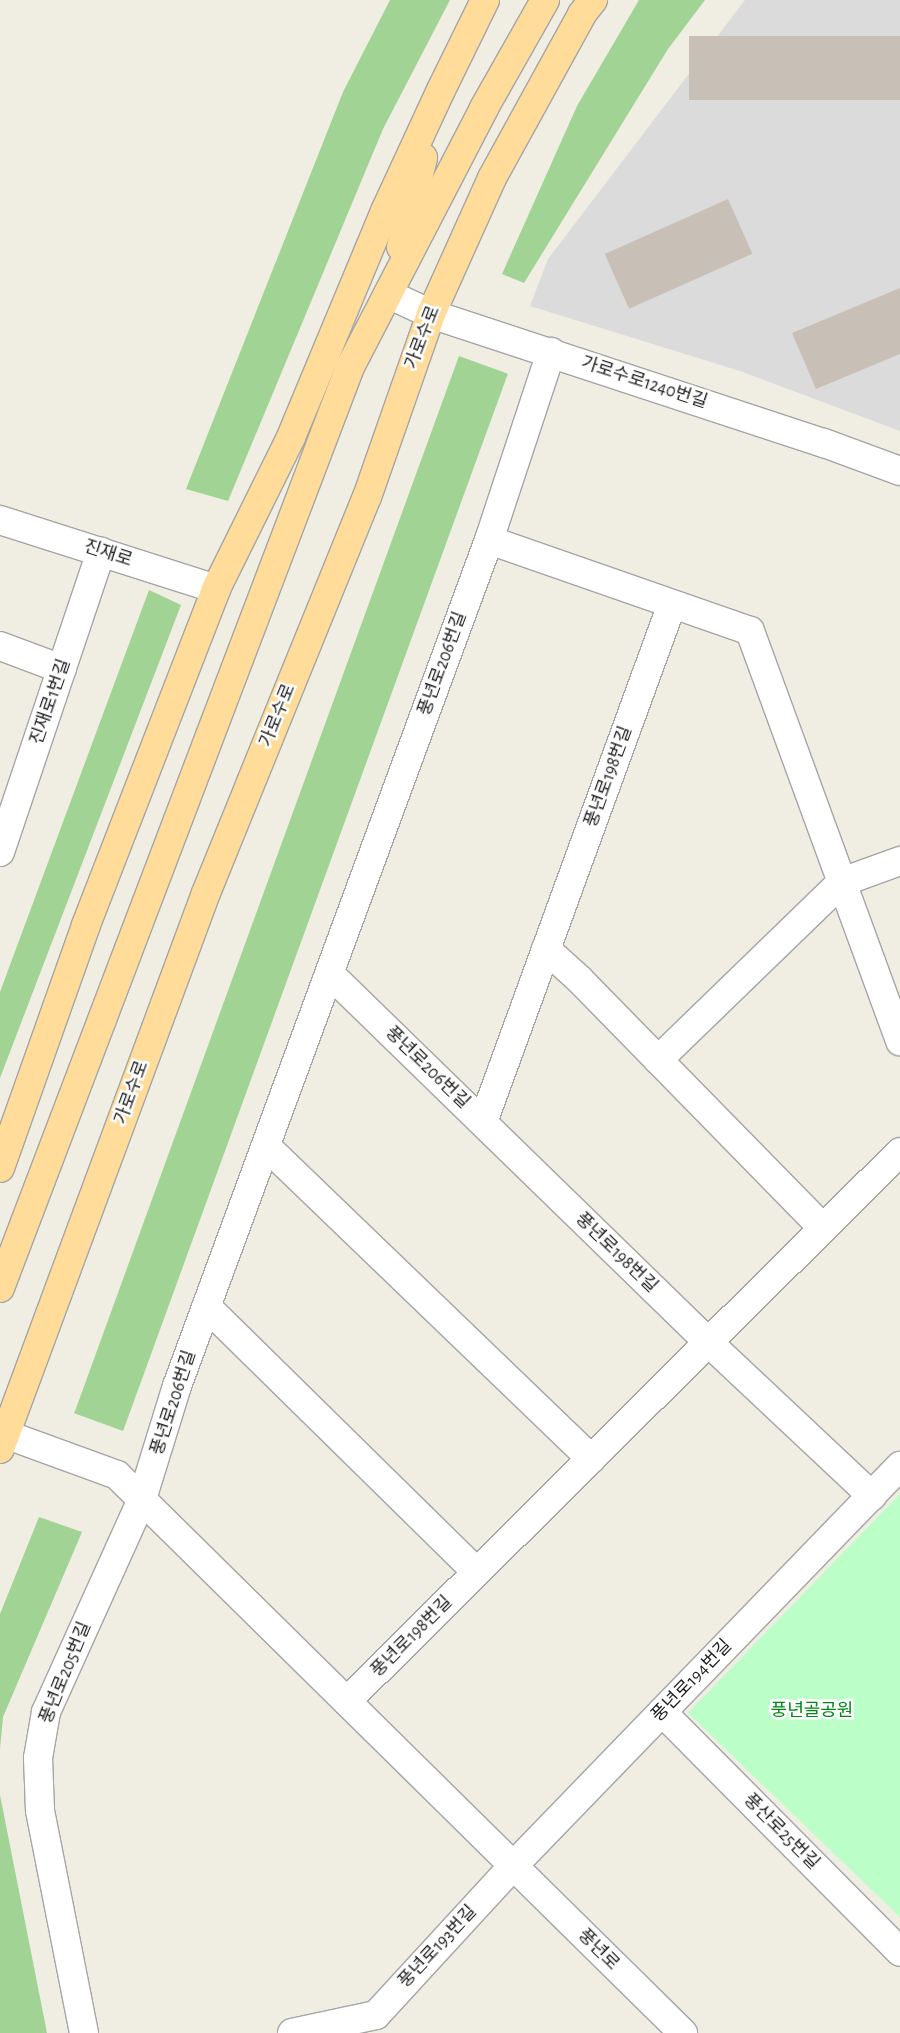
<!DOCTYPE html>
<html>
<head>
<meta charset="utf-8">
<style>
  body { margin:0 }
  #map { position:relative; width:900px; height:2033px; overflow:hidden; background:#f0ede3; font-family:"Alegreya Sans","Noto Sans KR",sans-serif }
  div>[style] { position:absolute }
  .residential>* { inset:0; background:#dcdbdb }
  .forest>* { inset:0; background:#a1d394; transform-origin:0 0 }
  .park>* { inset:0; background:#bcfec7 }
  .building>* { inset:0; background:#c8c0b6; transform-origin:0 0 }
  .roads { filter:drop-shadow(1px 0 #a5a5a5) drop-shadow(-1px 0 #a5a5a5) drop-shadow(0 1px #a5a5a5) drop-shadow(0 -1px #a5a5a5) }
  .minor>* { height:28px; margin:-14px; padding:0 14px; transform-origin:14px; border-radius:14px; background:#fff }
  .major>* { height:28px; margin:-14px; padding:0 14px; transform-origin:14px; border-radius:14px; background:#ffdc99 }
  span { translate:-50% -50%; white-space:nowrap; text-align:center; line-height:1.15; -webkit-text-stroke:5px #fff; paint-order:stroke }
  .street-label { font-size:18px; color:#1e1e1e }
  .park-label { font-size:18px; color:#018718 }
</style>
</head>
<body>
<div id="map">
  <div class="residential">
    <i style="clip-path:polygon(745px 0,900px 0,900px 431px,743px 372px,530px 306px,548px 259px)"></i>
  </div>
  <div class="forest">
    <i style="clip-path:polygon(390px 0,450px 0,383px 129px,228px 501px,186px 489px,343px 92px)"></i>
    <i style="clip-path:polygon(639px 0,705px 0,668px 49px,524px 283px,502px 274px,577px 106px)"></i>
    <i style="left:459px;top:356px;width:52px;height:1125px;rotate:20deg"></i>
    <i style="clip-path:polygon(149px 590px,181px 605px,0 1078px,0 992px)"></i>
    <i style="clip-path:polygon(39px 1517px,82px 1532px,3px 1717px,0 1749px,0 1614px)"></i>
    <i style="clip-path:polygon(0 1795px,47px 2033px,0 2033px)"></i>
  </div>
  <div class="park">
    <i style="clip-path:polygon(900px 1494px,900px 1917px,688px 1713px)"></i>
  </div>
  <div class="building">
    <i style="left:900px;top:36px;width:64px;height:211px;rotate:90deg"></i>
    <i style="left:728px;top:199px;width:60px;height:135px;rotate:66deg"></i>
    <i style="clip-path:polygon(900px 288px,900px 354px,816px 389px,792px 333px)"></i>
  </div>
  <div class="roads">
    <div class="minor">
      <i style="left:388px;top:294px;width:47px;rotate:24.9deg"></i>
      <i style="left:431px;top:314px;width:414px;rotate:18.2deg"></i>
      <i style="left:824px;top:443px;width:81px;rotate:20.2deg"></i>
      <i style="left:0;top:520px;width:227px;rotate:17.7deg"></i>
      <i style="left:489px;top:540px;width:276px;rotate:19.2deg"></i>
      <i style="left:750px;top:631px;width:437px;rotate:69.9deg"></i>
      <i style="left:0;top:646px;width:66px;rotate:20.4deg"></i>
      <i style="left:0;top:852px;width:317px;rotate:-71.4deg"></i>
      <i style="left:546px;top:949px;width:45px;rotate:42.3deg"></i>
      <i style="left:579px;top:979px;width:349px;rotate:45.6deg"></i>
      <i style="left:330px;top:974px;width:528px;rotate:44.23deg"></i>
      <i style="left:708px;top:1342px;width:225px;rotate:43.2deg"></i>
      <i style="left:658px;top:1060px;width:256px;rotate:-44.1deg"></i>
      <i style="left:842px;top:882px;width:62px;rotate:-19.9deg"></i>
      <i style="left:483px;top:1122px;width:551px;rotate:-69.95deg"></i>
      <i style="left:267px;top:1147px;width:450px;rotate:43.9deg"></i>
      <i style="left:207px;top:1307px;width:378px;rotate:44.5deg"></i>
      <i style="left:5px;top:1434px;width:119px;rotate:20.1deg"></i>
      <i style="left:117px;top:1475px;width:795px;rotate:44.59deg"></i>
      <i style="left:347px;top:1701px;width:779px;rotate:-44.79deg"></i>
      <i style="left:662px;top:1712px;width:338px;rotate:45.2deg"></i>
      <i style="left:376px;top:2015px;width:202px;rotate:-47.4deg"></i>
      <i style="left:513px;top:1866px;width:557px;rotate:-45.95deg"></i>
      <i style="left:84px;top:2033px;width:227px;rotate:-101.2deg"></i>
      <i style="left:40px;top:1810px;width:52px;rotate:-92.2deg"></i>
      <i style="left:38px;top:1758px;width:47px;rotate:-80.1deg"></i>
      <i style="left:46px;top:1712px;width:234px;rotate:-65.7deg"></i>
      <i style="left:142px;top:1499px;width:118px;rotate:-72.8deg"></i>
      <i style="left:177px;top:1386px;width:902px;rotate:-69.76deg"></i>
      <i style="left:489px;top:540px;width:198px;rotate:-71.7deg"></i>
      <i style="left:292px;top:2033px;width:86px;rotate:-12.1deg"></i>
    </div>
    <div class="major">
      <i style="left:401px;top:247px;width:92px;rotate:-76.1deg"></i>
      <i style="left:0;top:1168px;width:258px;rotate:-70.5deg"></i>
      <i style="left:86px;top:925px;width:360px;rotate:-68.8deg"></i>
      <i style="left:216px;top:589px;width:169px;rotate:-63.7deg"></i>
      <i style="left:291px;top:437px;width:245px;rotate:-67.4deg"></i>
      <i style="left:385px;top:211px;width:133px;rotate:-65.2deg"></i>
      <i style="left:441px;top:90px;width:100px;rotate:-63.9deg"></i>
      <i style="left:0;top:1288px;width:985px;rotate:-69.19deg"></i>
      <i style="left:350px;top:367px;width:292px;rotate:-62.6deg"></i>
      <i style="left:484px;top:108px;width:124px;rotate:-60.5deg"></i>
      <i style="left:0;top:1449px;width:593px;rotate:-69.67deg"></i>
      <i style="left:206px;top:893px;width:427px;rotate:-67.9deg"></i>
      <i style="left:367px;top:497px;width:194px;rotate:-70.7deg"></i>
      <i style="left:431px;top:314px;width:149px;rotate:-65.8deg"></i>
      <i style="left:492px;top:178px;width:187px;rotate:-61.2deg"></i>
      <i style="left:582px;top:14px;width:18px;rotate:-52deg"></i>
    </div>
  </div>
  <div class="street-label">
    <span style="left:423px;top:338px;rotate:-69deg">가로수로</span>
    <span style="left:644px;top:383px;rotate:18deg">가로수로1240번길</span>
    <span style="left:108px;top:554px;rotate:18deg">진재로</span>
    <span style="left:443px;top:664px;rotate:-70deg">풍년로206번길</span>
    <span style="left:51px;top:702px;rotate:-71deg">진재로1번길</span>
    <span style="left:278px;top:716px;rotate:-68deg">가로수로</span>
    <span style="left:609px;top:777px;rotate:-70deg">풍년로198번길</span>
    <span style="left:427px;top:1068px;rotate:44deg">풍년로206번길</span>
    <span style="left:132px;top:1093px;rotate:-70deg">가로수로</span>
    <span style="left:616px;top:1253px;rotate:44deg">풍년로198번길</span>
    <span style="left:174px;top:1403px;rotate:-72deg">풍년로206번길</span>
    <span style="left:412px;top:1637px;rotate:-45deg">풍년로198번길</span>
    <span style="left:66px;top:1673px;rotate:-68deg">풍년로205번길</span>
    <span style="left:692px;top:1681px;rotate:-46deg">풍년로194번길</span>
    <span style="left:781px;top:1832px;rotate:45deg">풍산로25번길</span>
    <span style="left:438px;top:1947px;rotate:-47deg">풍년로193번길</span>
    <span style="left:598px;top:1950px;rotate:45deg">풍년로</span>
  </div>
  <div class="park-label">
    <span style="left:812px;top:1711px">풍년골공원</span>
  </div>
</div>
</body>
</html>
